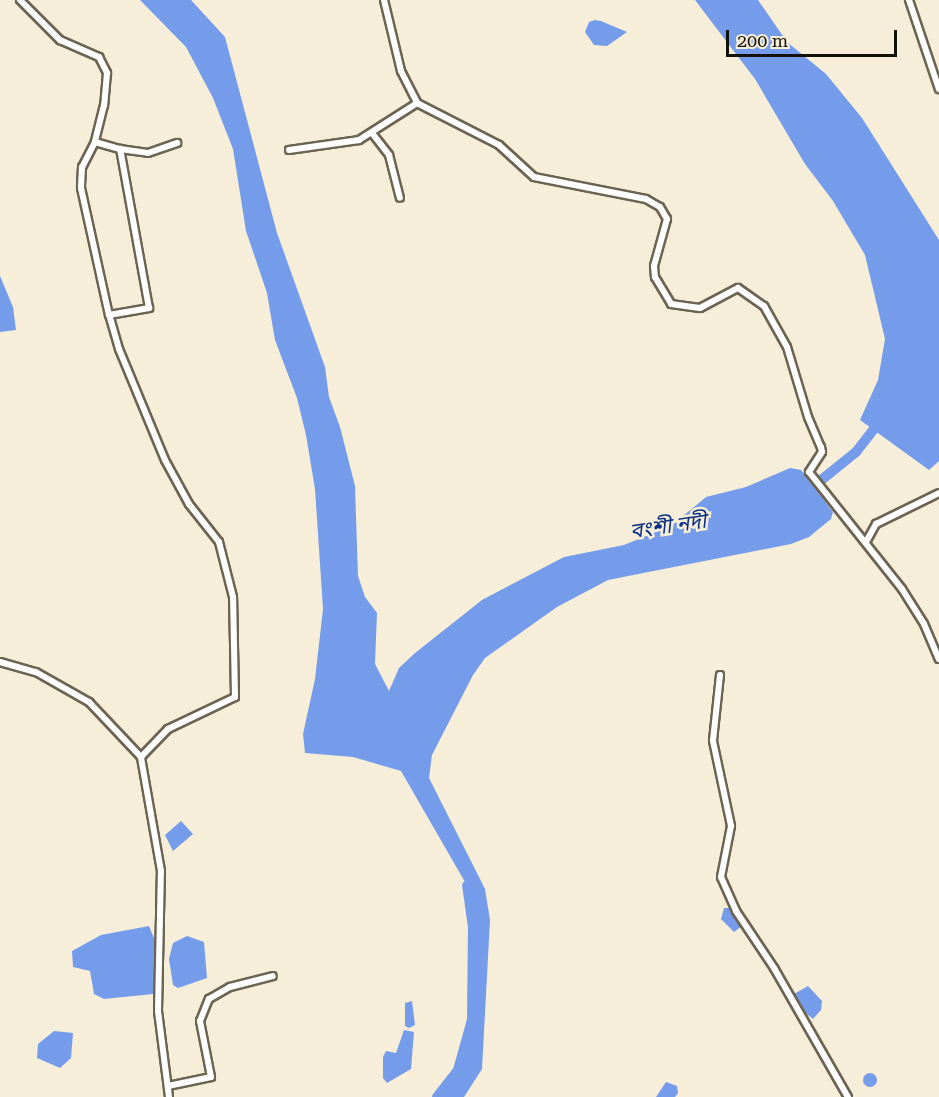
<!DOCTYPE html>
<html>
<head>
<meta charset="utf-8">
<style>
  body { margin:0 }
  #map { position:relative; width:939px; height:1097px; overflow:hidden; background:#f7eed9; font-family:"Roboto Serif","Noto Sans Bengali",serif }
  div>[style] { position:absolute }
  .water>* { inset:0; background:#759cea }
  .round { border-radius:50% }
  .river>* { height:10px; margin:-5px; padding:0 5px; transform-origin:5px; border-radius:5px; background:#759cea }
  .roads { filter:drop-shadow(2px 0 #6c6452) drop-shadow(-2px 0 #6c6452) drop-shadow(0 2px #6c6452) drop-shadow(0 -2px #6c6452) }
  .street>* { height:6px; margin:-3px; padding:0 3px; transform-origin:3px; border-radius:3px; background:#fff }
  span { translate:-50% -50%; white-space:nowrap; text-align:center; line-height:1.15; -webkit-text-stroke:5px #f7eed9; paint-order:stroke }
  .water-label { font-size:21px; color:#072d85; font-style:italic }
  .scale { position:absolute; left:726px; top:30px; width:171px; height:27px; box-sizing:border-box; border:3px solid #130f09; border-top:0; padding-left:8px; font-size:18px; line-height:21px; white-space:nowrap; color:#130f09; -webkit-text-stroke:4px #f7eed9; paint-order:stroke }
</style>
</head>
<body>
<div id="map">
  <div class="water">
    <i style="clip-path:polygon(140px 0,191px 0,225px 37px,277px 233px,325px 367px,329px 397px,340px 427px,355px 486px,358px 576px,365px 597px,377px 613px,375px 664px,389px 691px,399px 668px,415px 653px,482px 600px,564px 557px,624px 545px,671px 526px,706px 497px,746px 487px,790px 468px,801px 470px,833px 512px,831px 519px,809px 537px,791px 544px,608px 580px,557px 607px,485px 658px,473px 675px,432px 755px,429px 778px,485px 889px,490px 920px,482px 1069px,464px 1097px,437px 1097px,464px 1066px,474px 1014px,473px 915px,465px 882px,401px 771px,353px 757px,305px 753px,303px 734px,315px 679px,323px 609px,315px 489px,306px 435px,297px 398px,275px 340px,267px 293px,246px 231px,233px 149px,213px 98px,186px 47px)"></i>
    <i style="clip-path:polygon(695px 0,758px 0,787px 42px,826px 74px,862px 118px,939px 240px,939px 461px,929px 470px,860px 420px,878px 380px,885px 339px,865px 255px,833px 201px,805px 164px,755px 79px)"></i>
    <i style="clip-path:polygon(595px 20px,601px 21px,627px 32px,607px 46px,594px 45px,585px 32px,589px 22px)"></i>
    <i style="clip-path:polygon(0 276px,13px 307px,16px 330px,0 332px)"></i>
    <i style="clip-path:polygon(181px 821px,193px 834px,173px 851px,165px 835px)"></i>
    <i style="clip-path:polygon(724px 908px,730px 908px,742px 926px,734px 932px,721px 919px)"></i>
    <i style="clip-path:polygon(149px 926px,156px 943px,153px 994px,104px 999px,94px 994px,90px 971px,73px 967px,72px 951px,101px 935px)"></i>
    <i style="clip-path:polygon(187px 936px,204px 942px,207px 978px,178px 988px,173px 985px,169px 959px,173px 943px)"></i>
    <i style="clip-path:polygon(808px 986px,822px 1001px,821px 1010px,813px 1019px,802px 1010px,794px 994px)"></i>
    <i style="clip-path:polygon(412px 1001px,415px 1025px,409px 1028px,405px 1026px,405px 1003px)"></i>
    <i style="clip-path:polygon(404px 1030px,414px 1032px,411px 1069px,387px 1083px,383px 1078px,383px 1057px,386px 1051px,396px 1053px)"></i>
    <i style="clip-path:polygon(54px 1031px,73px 1033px,71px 1058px,60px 1068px,37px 1058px,38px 1044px)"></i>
    <i class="round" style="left:863px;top:1073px;width:14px;height:14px"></i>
    <i style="clip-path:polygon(666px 1082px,677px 1086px,678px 1093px,675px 1097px,656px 1097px)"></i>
  </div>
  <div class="river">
    <i style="left:804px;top:494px;width:67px;rotate:-38.9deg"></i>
    <i style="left:856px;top:452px;width:41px;rotate:-52deg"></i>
    <i style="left:437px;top:1097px;width:34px;rotate:-52deg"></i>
    <i style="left:458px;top:1070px;width:52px;rotate:-74.4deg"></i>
    <i style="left:472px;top:1020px;width:93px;rotate:-89.4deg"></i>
    <i style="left:473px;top:927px;width:42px;rotate:-98.1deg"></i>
  </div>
  <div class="roads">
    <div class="street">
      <i style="left:20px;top:0;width:57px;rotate:45deg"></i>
      <i style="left:60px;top:40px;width:43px;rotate:23.6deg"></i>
      <i style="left:99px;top:57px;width:18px;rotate:63deg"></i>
      <i style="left:107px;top:73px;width:32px;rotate:95deg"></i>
      <i style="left:104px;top:105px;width:38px;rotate:104deg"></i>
      <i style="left:95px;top:142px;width:26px;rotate:16deg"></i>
      <i style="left:384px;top:0;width:73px;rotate:76.5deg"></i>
      <i style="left:401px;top:71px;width:36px;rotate:63deg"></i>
      <i style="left:417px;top:103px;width:92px;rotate:27.1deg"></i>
      <i style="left:499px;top:145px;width:47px;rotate:42.4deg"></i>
      <i style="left:534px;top:177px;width:114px;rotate:11.1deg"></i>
      <i style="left:646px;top:199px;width:16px;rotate:30deg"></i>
      <i style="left:660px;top:207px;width:14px;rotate:60deg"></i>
      <i style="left:667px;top:219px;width:49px;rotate:105.5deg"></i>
      <i style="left:654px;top:266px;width:11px;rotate:85deg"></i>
      <i style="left:655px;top:277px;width:31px;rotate:59deg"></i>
      <i style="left:671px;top:304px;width:29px;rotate:8deg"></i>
      <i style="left:700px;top:308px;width:43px;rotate:-27.8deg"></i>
      <i style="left:738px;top:288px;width:32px;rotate:35deg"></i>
      <i style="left:764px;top:306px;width:47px;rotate:60.7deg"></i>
      <i style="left:787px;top:347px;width:73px;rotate:73.3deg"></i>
      <i style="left:808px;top:417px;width:33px;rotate:67deg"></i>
      <i style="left:821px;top:447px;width:5px;rotate:79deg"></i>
      <i style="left:822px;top:452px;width:24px;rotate:123deg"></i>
      <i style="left:809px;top:472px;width:149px;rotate:51.5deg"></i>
      <i style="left:902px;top:589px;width:41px;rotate:57.8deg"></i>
      <i style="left:924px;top:624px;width:38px;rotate:67deg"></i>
      <i style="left:909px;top:0;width:94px;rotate:71.4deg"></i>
      <i style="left:372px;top:133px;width:28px;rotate:52deg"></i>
      <i style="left:389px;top:155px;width:44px;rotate:75.7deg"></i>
      <i style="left:95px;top:142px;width:28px;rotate:117deg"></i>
      <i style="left:82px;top:167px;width:21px;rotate:93deg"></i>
      <i style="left:81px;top:188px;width:130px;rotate:77.6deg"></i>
      <i style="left:289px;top:150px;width:71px;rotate:-8.1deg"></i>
      <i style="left:359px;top:140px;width:69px;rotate:-32.5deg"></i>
      <i style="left:866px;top:542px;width:21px;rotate:-61deg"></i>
      <i style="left:876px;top:524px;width:70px;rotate:-26.2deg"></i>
      <i style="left:0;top:662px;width:37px;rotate:16deg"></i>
      <i style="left:36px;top:672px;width:61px;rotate:29.5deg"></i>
      <i style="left:89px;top:702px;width:76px;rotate:46.6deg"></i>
      <i style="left:720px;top:675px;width:66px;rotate:96.1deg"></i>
      <i style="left:713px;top:741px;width:87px;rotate:78deg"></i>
      <i style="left:731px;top:826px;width:52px;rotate:101.1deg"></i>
      <i style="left:721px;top:877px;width:37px;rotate:66deg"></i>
      <i style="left:736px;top:911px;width:69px;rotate:56.3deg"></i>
      <i style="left:774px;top:968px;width:149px;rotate:60.2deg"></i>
      <i style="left:168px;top:1086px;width:44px;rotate:-11.8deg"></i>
      <i style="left:211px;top:1077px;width:57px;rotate:-101.1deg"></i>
      <i style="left:200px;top:1021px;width:24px;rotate:-68deg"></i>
      <i style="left:209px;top:999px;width:24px;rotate:-30deg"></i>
      <i style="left:230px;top:987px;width:44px;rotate:-14.3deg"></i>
      <i style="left:169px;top:1097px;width:87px;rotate:-97.3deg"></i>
      <i style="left:158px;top:1011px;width:140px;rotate:-88.8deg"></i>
      <i style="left:161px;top:871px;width:116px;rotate:-100deg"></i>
      <i style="left:141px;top:757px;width:39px;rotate:-46deg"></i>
      <i style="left:168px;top:729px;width:74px;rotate:-25.5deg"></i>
      <i style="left:235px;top:697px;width:100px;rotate:-91.1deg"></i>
      <i style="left:233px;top:597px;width:57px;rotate:-104.3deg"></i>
      <i style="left:219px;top:542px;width:48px;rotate:-128.3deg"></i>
      <i style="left:189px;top:504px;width:50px;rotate:-118.6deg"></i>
      <i style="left:165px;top:460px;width:120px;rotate:-112.5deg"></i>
      <i style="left:119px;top:349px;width:35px;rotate:-106deg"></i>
      <i style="left:109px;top:315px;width:41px;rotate:-9.9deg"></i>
      <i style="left:149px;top:308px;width:162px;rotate:-100.3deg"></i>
      <i style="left:120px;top:149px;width:28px;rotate:8deg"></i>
      <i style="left:148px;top:153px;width:31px;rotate:-19deg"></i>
    </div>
  </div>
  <div class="water-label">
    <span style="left:668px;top:526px;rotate:-8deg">বংশী নদী</span>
  </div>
  <div class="scale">200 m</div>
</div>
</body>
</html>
